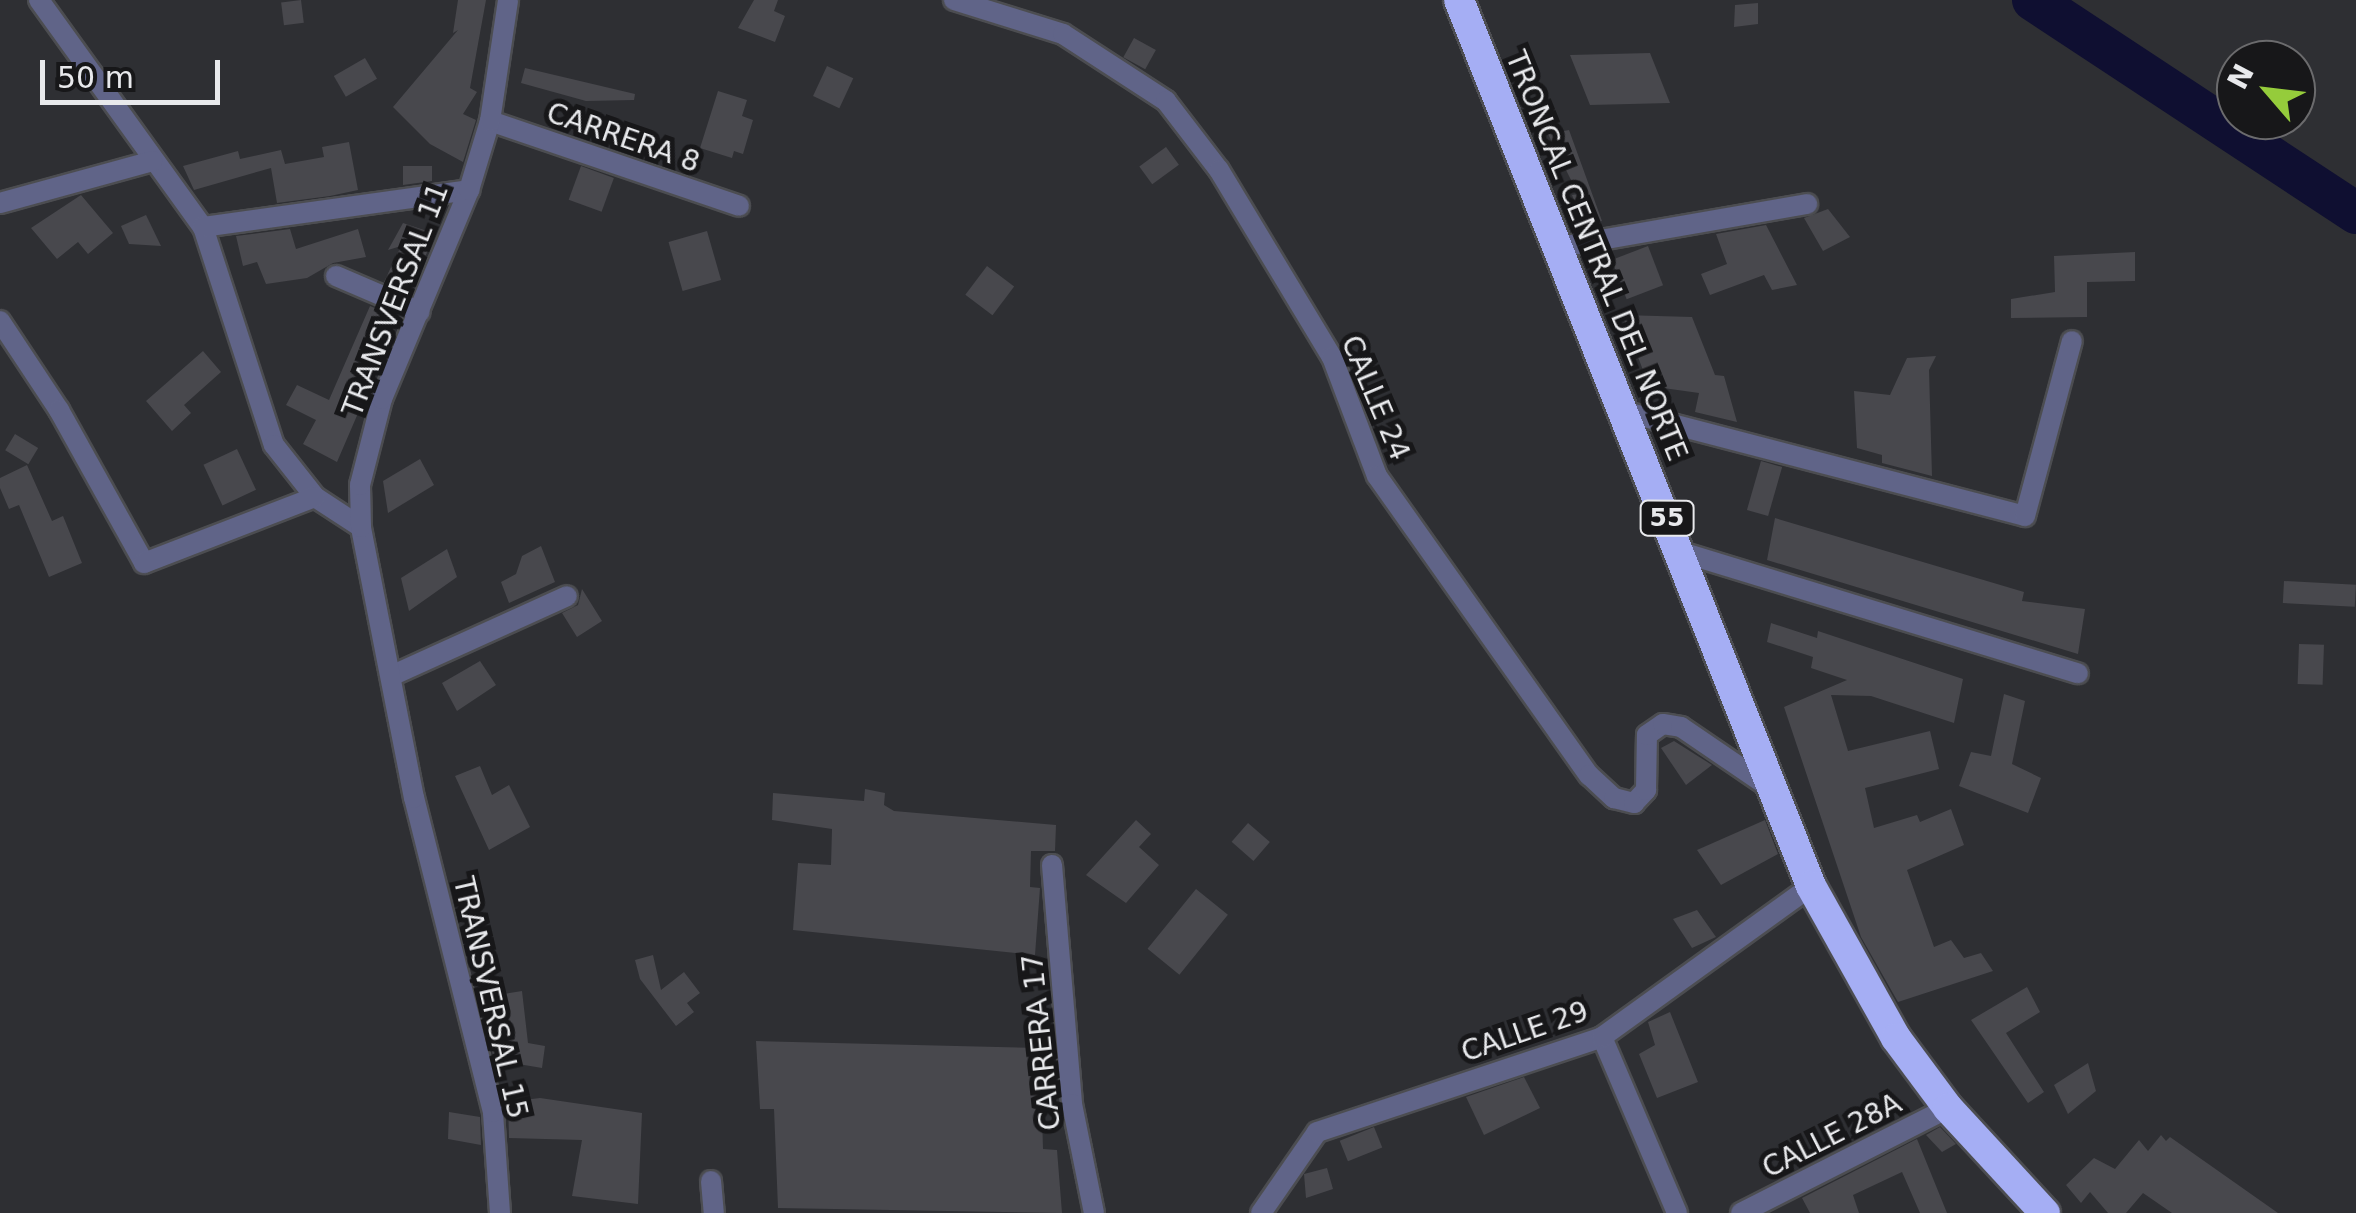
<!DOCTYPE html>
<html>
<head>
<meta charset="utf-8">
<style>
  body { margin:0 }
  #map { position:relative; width:2356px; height:1213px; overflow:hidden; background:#2e2f33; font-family:"DejaVu Sans",sans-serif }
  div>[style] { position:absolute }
  .river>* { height:42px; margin:-21px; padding:0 21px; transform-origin:21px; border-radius:21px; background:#0f0f31 }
  .building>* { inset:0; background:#48484d; transform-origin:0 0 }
  .roads { filter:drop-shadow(2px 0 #4c4d51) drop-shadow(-2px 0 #4c4d51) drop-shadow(0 2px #4c4d51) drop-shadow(0 -2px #4c4d51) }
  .street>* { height:20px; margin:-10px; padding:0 10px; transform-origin:10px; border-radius:10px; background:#606488 }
  .highway>* { height:30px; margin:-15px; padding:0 15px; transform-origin:15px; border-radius:15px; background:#a5aef4 }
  span { translate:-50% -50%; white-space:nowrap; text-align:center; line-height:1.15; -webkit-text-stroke:10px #171719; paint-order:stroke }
  .shield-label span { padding:2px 8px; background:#171719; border:2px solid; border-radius:8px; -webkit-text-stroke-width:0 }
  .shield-label { font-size:25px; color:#e8e9ec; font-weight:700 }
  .street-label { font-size:28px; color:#e8e9ec }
  .north { position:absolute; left:2216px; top:40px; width:100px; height:100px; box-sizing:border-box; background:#171719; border:2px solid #6b6b6d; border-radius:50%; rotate:298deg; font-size:28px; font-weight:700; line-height:40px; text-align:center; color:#e8e9ec }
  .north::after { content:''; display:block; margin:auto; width:35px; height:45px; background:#95cc3b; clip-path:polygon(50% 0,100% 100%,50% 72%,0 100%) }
  .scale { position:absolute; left:40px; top:60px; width:180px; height:45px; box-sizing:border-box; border:5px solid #e8e9ec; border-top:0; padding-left:12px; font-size:30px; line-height:35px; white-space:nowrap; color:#e8e9ec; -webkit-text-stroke:8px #171719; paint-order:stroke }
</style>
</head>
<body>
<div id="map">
  <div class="river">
    <i style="left:2033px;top:0;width:387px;rotate:33.4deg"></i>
  </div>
  <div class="building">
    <i style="left:301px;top:0;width:23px;height:20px;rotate:83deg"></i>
    <i style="clip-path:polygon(458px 0,486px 0,470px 88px,477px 92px,463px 114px,476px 120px,463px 162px,430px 144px,393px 107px,458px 30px,453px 33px)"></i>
    <i style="clip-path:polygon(754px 0,778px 0,774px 11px,785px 16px,775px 42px,738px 28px)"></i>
    <i style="clip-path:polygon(1758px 3px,1758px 24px,1734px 27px,1735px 5px)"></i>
    <i style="left:1134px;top:38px;width:25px;height:22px;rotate:29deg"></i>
    <i style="clip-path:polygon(1650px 53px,1670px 103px,1590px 105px,1570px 55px)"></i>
    <i style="left:365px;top:58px;width:24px;height:36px;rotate:60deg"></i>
    <i style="left:827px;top:66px;width:29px;height:33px;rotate:25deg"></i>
    <i style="clip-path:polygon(525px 68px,635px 94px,634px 100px,586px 101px,521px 83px)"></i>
    <i style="clip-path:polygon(718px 91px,747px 100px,742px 116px,753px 120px,743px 154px,734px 151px,732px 158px,700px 148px)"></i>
    <i style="clip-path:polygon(1569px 130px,1602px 221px,1585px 227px,1572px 195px,1578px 194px,1548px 134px)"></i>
    <i style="clip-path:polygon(349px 142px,358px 190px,330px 196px,277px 203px,271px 168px,194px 190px,183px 166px,238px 151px,240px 159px,281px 150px,285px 164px,324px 157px,322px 147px)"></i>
    <i style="left:1166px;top:147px;width:22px;height:33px;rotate:54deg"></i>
    <i style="clip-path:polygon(403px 166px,432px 166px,432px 181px,403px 185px)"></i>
    <i style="left:581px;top:166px;width:35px;height:36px;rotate:20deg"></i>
    <i style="clip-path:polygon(81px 195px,113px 233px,88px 254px,78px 242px,57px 259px,31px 228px)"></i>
    <i style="clip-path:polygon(1828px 209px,1850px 237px,1823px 251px,1804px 218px)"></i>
    <i style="clip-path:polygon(146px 215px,161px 246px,129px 244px,121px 226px)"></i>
    <i style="clip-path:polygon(403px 223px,436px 234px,408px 292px,384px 282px,401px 246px,388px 250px)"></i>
    <i style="clip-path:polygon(1766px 225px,1797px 285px,1772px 290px,1764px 275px,1710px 295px,1701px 274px,1727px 264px,1716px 234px)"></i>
    <i style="clip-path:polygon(290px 229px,296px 249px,358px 229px,366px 257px,333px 263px,307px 278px,266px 284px,257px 262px,243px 266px,236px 236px)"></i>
    <i style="left:707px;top:231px;width:51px;height:40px;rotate:74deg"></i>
    <i style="left:1648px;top:246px;width:42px;height:39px;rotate:69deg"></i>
    <i style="clip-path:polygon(2135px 252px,2135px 281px,2087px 282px,2087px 317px,2011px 318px,2011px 299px,2055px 292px,2054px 256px)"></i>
    <i style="left:987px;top:266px;width:34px;height:36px;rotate:37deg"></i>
    <i style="clip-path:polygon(370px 306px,399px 318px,337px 462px,303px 444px,316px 420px,286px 405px,297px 385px,329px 400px)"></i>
    <i style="clip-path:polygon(1622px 315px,1692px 317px,1715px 375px,1724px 376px,1737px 422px,1695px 412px,1699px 393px,1649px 386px)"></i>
    <i style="clip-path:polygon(203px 351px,221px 372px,184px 405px,191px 413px,172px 431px,146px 401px)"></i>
    <i style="clip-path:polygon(1936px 356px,1929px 370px,1932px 476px,1882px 463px,1882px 455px,1857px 448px,1854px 391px,1890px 395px,1907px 358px)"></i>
    <i style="left:15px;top:434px;width:27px;height:19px;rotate:31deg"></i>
    <i style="left:237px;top:449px;width:45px;height:37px;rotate:65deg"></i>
    <i style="clip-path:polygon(420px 459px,434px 485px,388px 513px,383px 481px)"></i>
    <i style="left:1761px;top:461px;width:22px;height:51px;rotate:16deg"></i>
    <i style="clip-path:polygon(27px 465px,52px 521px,63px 516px,82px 563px,49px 577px,19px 505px,9px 509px,0 488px,0 478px)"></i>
    <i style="clip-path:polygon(1775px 518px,2024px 592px,2022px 601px,2085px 609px,2078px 654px,1767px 560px)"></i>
    <i style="clip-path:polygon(541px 546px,555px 582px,509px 603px,501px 582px,516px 574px,522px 556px)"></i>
    <i style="clip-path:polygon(447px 549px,457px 577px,409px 611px,401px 578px)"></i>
    <i style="left:2284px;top:581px;width:72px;height:22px;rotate:3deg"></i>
    <i style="clip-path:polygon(582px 589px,602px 621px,577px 637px,562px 613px,578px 605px)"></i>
    <i style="clip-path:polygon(1771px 623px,1817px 638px,1818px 631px,1963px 679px,1954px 723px,1871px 696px,1831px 695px,1848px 751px,1930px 731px,1939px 769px,1865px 788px,1874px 828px,1917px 815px,1920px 822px,1951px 809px,1964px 845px,1907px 870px,1934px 947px,1951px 940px,1964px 958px,1981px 953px,1993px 971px,1898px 1002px,1861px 937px,1784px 707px,1847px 680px,1811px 668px,1813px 657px,1767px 642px)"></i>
    <i style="left:2299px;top:644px;width:25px;height:40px;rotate:2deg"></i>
    <i style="clip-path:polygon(480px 661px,496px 685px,457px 711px,442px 683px)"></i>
    <i style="clip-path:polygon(2004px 694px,2025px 701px,2012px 764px,2041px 778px,2028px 813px,1959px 786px,1971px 752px,1991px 756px)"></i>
    <i style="clip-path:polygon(1674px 741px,1712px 765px,1686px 785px,1661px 748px)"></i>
    <i style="clip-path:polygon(480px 766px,492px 795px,509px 785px,530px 827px,489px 850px,455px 776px)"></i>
    <i style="clip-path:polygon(865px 789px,885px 793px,884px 805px,894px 811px,1056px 825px,1055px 851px,1031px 851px,1030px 887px,1040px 888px,1035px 955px,793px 930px,798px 863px,831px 865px,832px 829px,772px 820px,773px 793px,864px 801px)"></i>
    <i style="clip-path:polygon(1136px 820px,1151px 834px,1139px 847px,1159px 865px,1126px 903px,1086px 875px)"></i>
    <i style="clip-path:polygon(1765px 820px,1778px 854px,1721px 885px,1697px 850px)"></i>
    <i style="left:1248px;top:823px;width:29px;height:25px;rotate:41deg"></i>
    <i style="left:1196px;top:889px;width:41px;height:77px;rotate:39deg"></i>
    <i style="clip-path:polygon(1697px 910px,1716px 937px,1692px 948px,1673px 919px)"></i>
    <i style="clip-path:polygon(653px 955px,661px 990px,684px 972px,700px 993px,687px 1003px,694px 1012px,676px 1026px,640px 979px,635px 960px)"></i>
    <i style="clip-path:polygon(2027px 987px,2040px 1012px,2006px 1033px,2044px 1092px,2028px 1103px,1971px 1020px)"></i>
    <i style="clip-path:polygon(522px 991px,528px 1043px,545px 1046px,542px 1068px,494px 1060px,485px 1020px,495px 1018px,491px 996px)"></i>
    <i style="clip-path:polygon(1670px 1012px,1698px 1082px,1657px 1098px,1639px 1054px,1655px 1045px,1648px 1022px)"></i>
    <i style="clip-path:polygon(756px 1041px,1040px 1048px,1043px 1149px,1057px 1150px,1062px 1213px,778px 1208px,774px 1109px,760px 1109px)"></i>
    <i style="clip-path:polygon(2088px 1063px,2096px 1091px,2068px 1114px,2054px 1085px)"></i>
    <i style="clip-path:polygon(1524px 1077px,1540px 1108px,1484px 1135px,1466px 1097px)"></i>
    <i style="clip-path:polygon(540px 1098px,642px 1113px,638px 1204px,572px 1196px,582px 1140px,509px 1138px,508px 1102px)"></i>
    <i style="clip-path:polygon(449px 1112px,480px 1117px,481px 1145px,448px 1139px)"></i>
    <i style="left:1374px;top:1127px;width:22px;height:37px;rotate:68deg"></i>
    <i style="clip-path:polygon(1940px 1127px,1956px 1144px,1942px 1152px,1926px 1135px)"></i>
    <i style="clip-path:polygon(2161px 1135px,2166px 1141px,2170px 1137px,2278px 1213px,2172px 1213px,2143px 1193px,2126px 1213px,2108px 1213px,2090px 1192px,2081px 1203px,2066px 1185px,2094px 1158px,2115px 1169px,2139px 1140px,2148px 1151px)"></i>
    <i style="clip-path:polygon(1917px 1139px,1947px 1213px,1920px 1213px,1902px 1172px,1853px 1195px,1859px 1213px,1810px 1213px,1802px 1198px)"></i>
    <i style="clip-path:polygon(1327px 1168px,1333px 1189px,1306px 1198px,1304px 1174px)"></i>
  </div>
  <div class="roads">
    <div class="street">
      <i style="left:39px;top:0;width:280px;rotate:54.2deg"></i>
      <i style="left:203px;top:227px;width:229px;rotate:72deg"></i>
      <i style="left:274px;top:445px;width:66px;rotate:51.7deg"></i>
      <i style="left:315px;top:497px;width:55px;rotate:33.1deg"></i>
      <i style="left:954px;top:0;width:114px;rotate:17.3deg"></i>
      <i style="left:1063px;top:34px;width:123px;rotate:33deg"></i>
      <i style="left:1166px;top:101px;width:87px;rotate:52.5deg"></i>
      <i style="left:1219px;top:170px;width:218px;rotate:58.9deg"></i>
      <i style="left:1332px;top:357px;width:127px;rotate:69.3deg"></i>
      <i style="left:1377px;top:476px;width:367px;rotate:54.7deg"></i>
      <i style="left:1589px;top:775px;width:34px;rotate:43deg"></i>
      <i style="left:1614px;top:798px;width:21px;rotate:14deg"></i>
      <i style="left:1634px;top:803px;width:18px;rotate:-47deg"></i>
      <i style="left:1646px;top:790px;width:55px;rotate:-89deg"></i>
      <i style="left:1647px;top:735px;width:19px;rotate:-35deg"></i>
      <i style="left:1663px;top:724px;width:18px;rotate:9deg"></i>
      <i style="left:1681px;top:727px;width:110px;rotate:34.3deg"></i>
      <i style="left:490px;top:121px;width:263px;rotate:18.8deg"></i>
      <i style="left:0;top:203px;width:158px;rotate:-15.4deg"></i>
      <i style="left:203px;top:227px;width:269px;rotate:-7.9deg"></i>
      <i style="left:1555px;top:248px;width:256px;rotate:-9.9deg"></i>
      <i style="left:336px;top:276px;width:91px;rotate:23.2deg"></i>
      <i style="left:0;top:321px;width:107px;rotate:56.5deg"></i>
      <i style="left:59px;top:410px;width:175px;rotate:60.9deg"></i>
      <i style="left:144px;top:563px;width:183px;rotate:-21.1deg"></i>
      <i style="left:1622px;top:411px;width:416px;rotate:14.6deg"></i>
      <i style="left:2025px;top:516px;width:181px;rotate:-75deg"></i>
      <i style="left:1681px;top:552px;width:415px;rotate:17deg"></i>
      <i style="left:391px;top:676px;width:193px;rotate:-24.4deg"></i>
      <i style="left:1052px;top:865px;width:240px;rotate:85.2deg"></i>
      <i style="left:1072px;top:1104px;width:111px;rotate:78.6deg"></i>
      <i style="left:1602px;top:1037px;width:191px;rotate:66.9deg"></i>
      <i style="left:711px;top:1181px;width:32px;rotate:85deg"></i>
      <i style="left:500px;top:1213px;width:101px;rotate:-94deg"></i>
      <i style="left:493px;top:1112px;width:324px;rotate:-104.1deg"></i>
      <i style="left:414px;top:798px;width:276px;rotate:-101.1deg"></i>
      <i style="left:361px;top:527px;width:42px;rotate:-91.4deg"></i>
      <i style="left:360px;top:485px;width:89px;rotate:-75.7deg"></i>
      <i style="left:382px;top:399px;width:226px;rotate:-67.4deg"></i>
      <i style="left:469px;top:190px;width:72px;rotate:-73.1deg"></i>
      <i style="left:490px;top:121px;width:122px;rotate:-81.5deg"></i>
      <i style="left:1261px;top:1213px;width:98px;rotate:-55.3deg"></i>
      <i style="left:1317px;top:1132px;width:300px;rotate:-18.4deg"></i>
      <i style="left:1602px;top:1037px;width:258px;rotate:-35.8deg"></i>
      <i style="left:1741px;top:1213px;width:232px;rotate:-26.9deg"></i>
    </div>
    <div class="highway">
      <i style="left:1459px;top:0;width:953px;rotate:68.33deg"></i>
      <i style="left:1811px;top:886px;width:174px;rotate:60.8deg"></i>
      <i style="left:1896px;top:1038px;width:87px;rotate:53.4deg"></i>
      <i style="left:1948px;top:1108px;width:143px;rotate:47.3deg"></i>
    </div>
  </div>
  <div class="shield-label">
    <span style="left:1667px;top:518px">55</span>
  </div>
  <div class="street-label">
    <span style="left:623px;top:138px;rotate:19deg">CARRERA 8</span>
    <span style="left:1596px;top:256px;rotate:68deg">TRONCAL CENTRAL DEL NORTE</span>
    <span style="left:396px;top:300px;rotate:-69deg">TRANSVERSAL 11</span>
    <span style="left:1375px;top:398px;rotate:67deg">CALLE 24</span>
    <span style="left:490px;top:998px;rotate:77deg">TRANSVERSAL 15</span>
    <span style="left:1525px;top:1032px;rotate:-19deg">CALLE 29</span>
    <span style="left:1042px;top:1042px;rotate:-96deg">CARRERA 17</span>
    <span style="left:1832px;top:1136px;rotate:-27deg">CALLE 28A</span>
  </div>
  <div class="north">N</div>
  <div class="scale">50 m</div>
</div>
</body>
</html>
